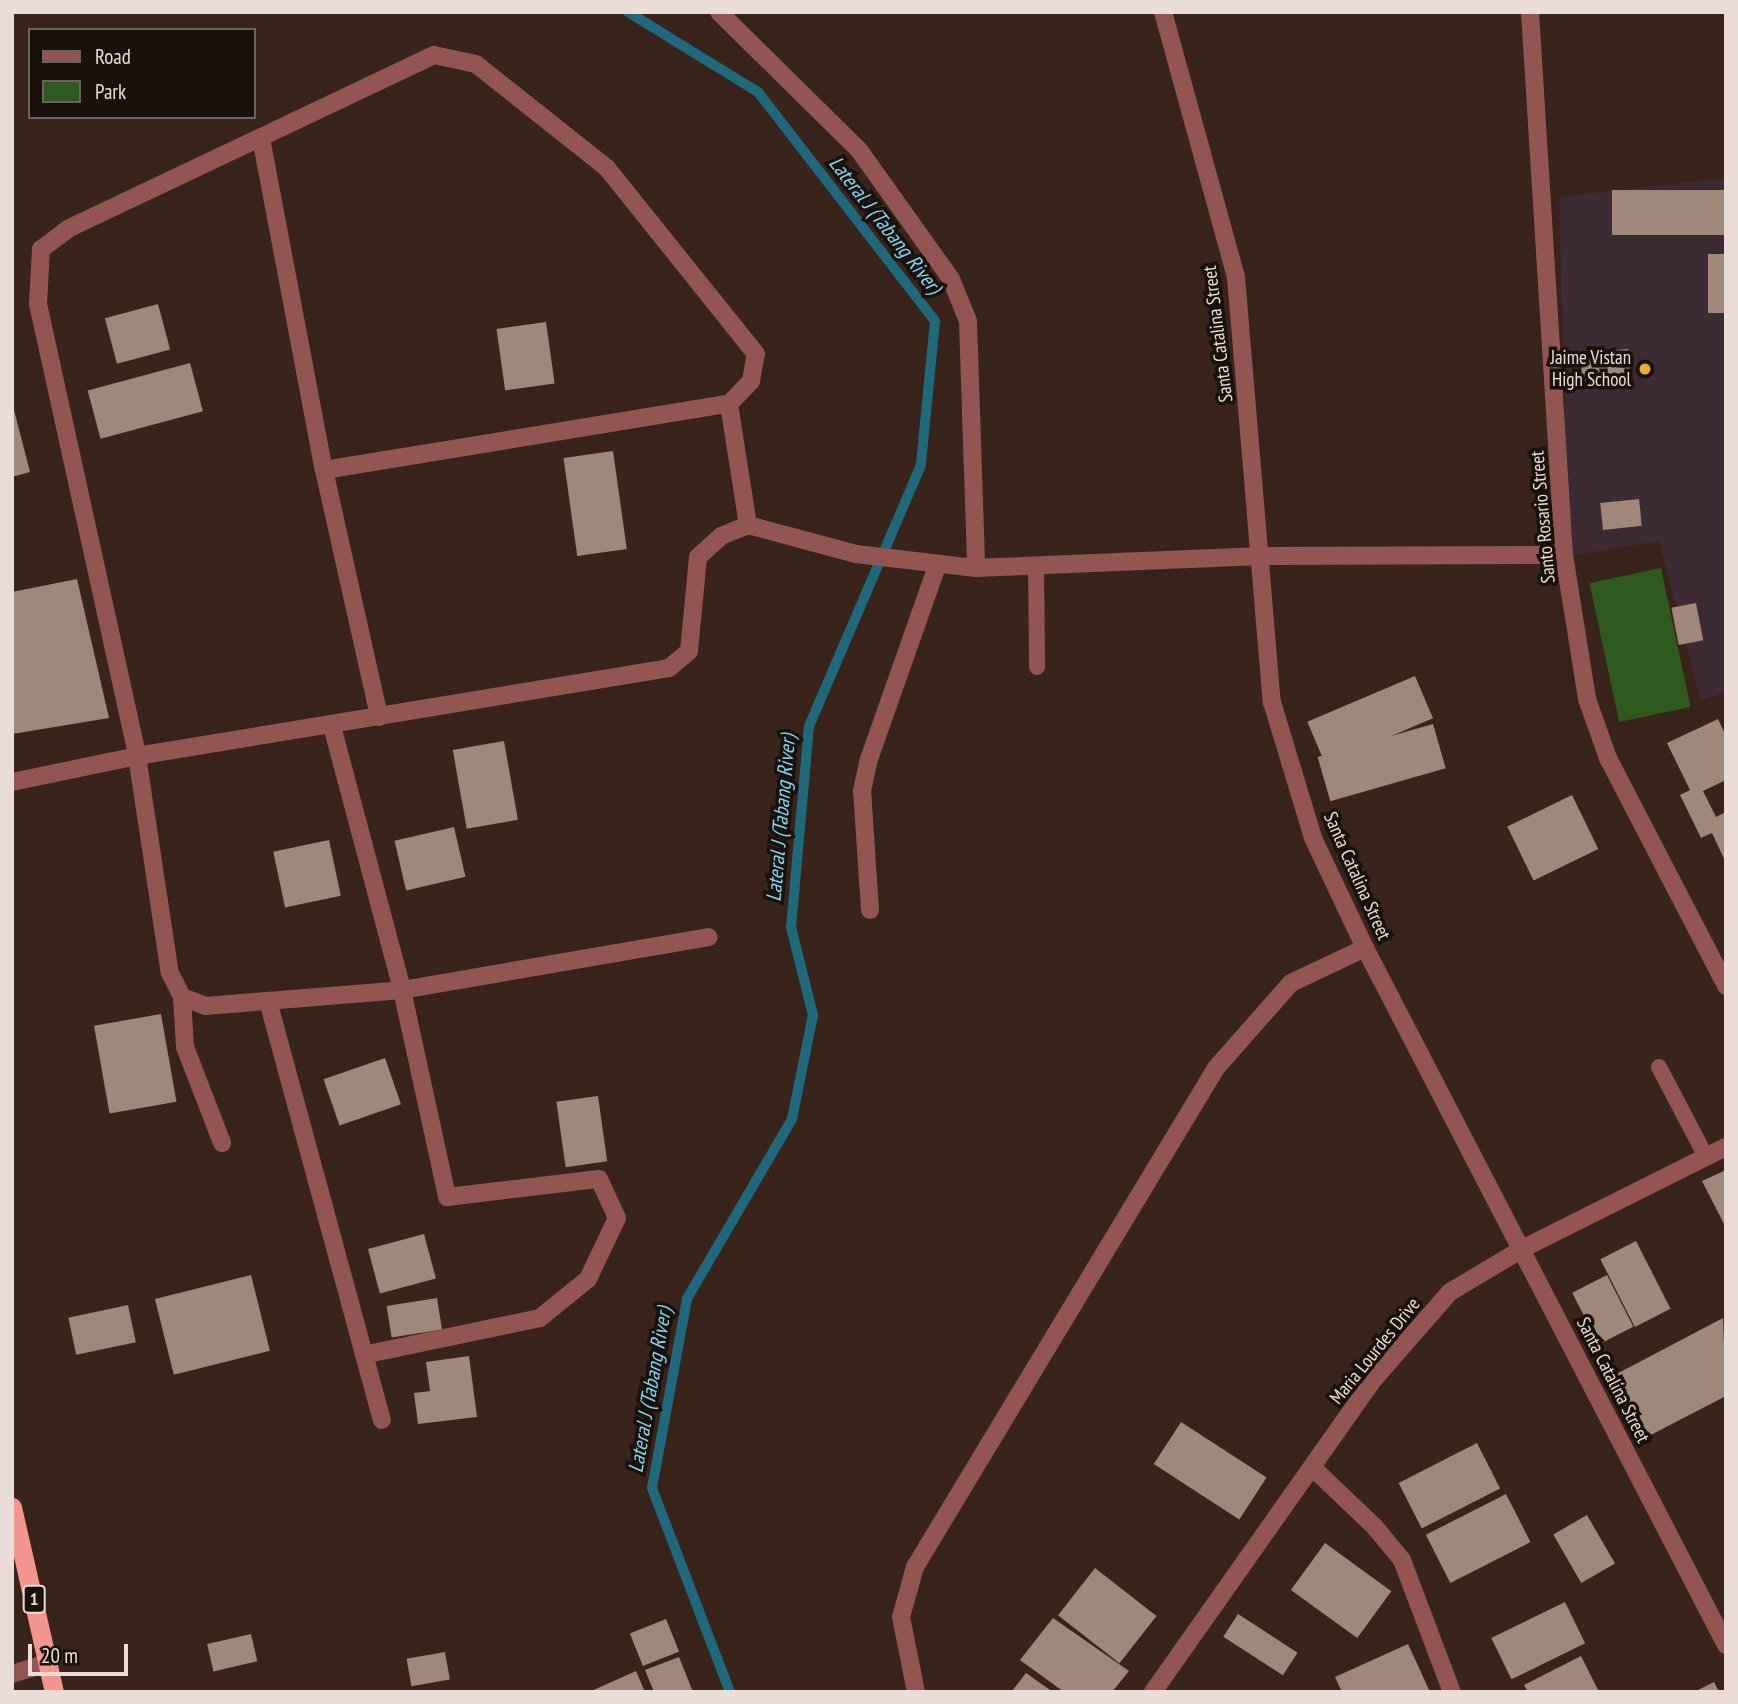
<!DOCTYPE html>
<html>
<head>
<meta charset="utf-8">
<style>
  body { margin:0 }
  #map { position:relative; width:1738px; height:1704px; overflow:hidden; background:#39241c; font-family:"PT Sans Narrow",sans-serif }
  div>[style] { position:absolute }
  .education>* { inset:0; background:#3d2b34 }
  .green>* { inset:0; background:#2f5a1f; transform-origin:0 0 }
  .stream>* { height:10px; margin:-5px; padding:0 5px; transform-origin:5px; border-radius:5px; background:#20697c }
  .building>* { inset:0; background:#9f8779; transform-origin:0 0 }
  .service>* { height:16px; margin:-8px; padding:0 8px; transform-origin:8px; border-radius:8px; background:#935551 }
  .minor>* { height:18px; margin:-9px; padding:0 9px; transform-origin:9px; border-radius:9px; background:#935551 }
  .trunk>* { height:19px; margin:-9.5px; padding:0 9.5px; transform-origin:9.5px; border-radius:9.5px; background:#f4948e }
  .dots>* { width:19px; height:19px; translate:-50% -50%; box-sizing:border-box; border:4px solid #1a100c; border-radius:50% }
  span { translate:-50% -50%; white-space:nowrap; text-align:center; line-height:1.15; -webkit-text-stroke:7px #1a100c; paint-order:stroke }
  .shield-label span { padding:2px 5px; background:#1a100c; border:2px solid; border-radius:5px; -webkit-text-stroke-width:0 }
  .shield-label { font-size:18px; color:#eadcd6; font-weight:700 }
  .street-label { font-size:19px; color:#eadcd6 }
  .poi-label { font-size:19px; color:#eadcd6 }
  .right { translate:-100% -50%; text-align:right }
  .water-label { font-size:21px; color:#7ed8f2; font-style:italic }
  .frame { position:absolute; inset:0; border:14px solid #eadcd6; pointer-events:none }
  .legend { position:absolute; left:28px; top:28px; width:228px; height:91px; box-sizing:border-box; background:#1a100c; border:2px solid #6d625d; margin:0; padding:9px 12px; list-style:none; font-size:21px; color:#eadcd6 }
  .legend li { display:flex; align-items:center; gap:14px; height:35px }
  .legend b { width:35px; border:2px solid #6d625d }
  .scale { position:absolute; left:28px; top:1644px; width:100px; height:32px; box-sizing:border-box; border:4px solid #eadcd6; border-top:0; padding-left:9px; font-size:21px; line-height:24px; white-space:nowrap; color:#eadcd6; -webkit-text-stroke:5px #1a100c; paint-order:stroke }
</style>
</head>
<body>
<div id="map">
  <div class="education">
    <i style="clip-path:polygon(1726px 178px,1726px 691px,1701px 701px,1659px 541px,1569px 556px,1559px 197px)"></i>
  </div>
  <div class="green">
    <i style="left:1661px;top:568px;width:142px;height:73px;rotate:78deg"></i>
  </div>
  <div class="stream">
    <i style="left:628px;top:12px;width:153px;rotate:31.6deg"></i>
    <i style="left:758px;top:92px;width:289px;rotate:52.3deg"></i>
    <i style="left:935px;top:321px;width:145px;rotate:95.6deg"></i>
    <i style="left:921px;top:465px;width:284px;rotate:113.2deg"></i>
    <i style="left:809px;top:726px;width:202px;rotate:95.1deg"></i>
    <i style="left:791px;top:927px;width:91px;rotate:76deg"></i>
    <i style="left:813px;top:1015px;width:106px;rotate:101.4deg"></i>
    <i style="left:792px;top:1119px;width:208px;rotate:120.3deg"></i>
    <i style="left:687px;top:1299px;width:192px;rotate:100.5deg"></i>
    <i style="left:652px;top:1488px;width:218px;rotate:69.1deg"></i>
  </div>
  <div class="building">
    <i style="left:1726px;top:190px;width:45px;height:114px;rotate:90deg"></i>
    <i style="left:1708px;top:254px;width:18px;height:59px"></i>
    <i style="left:158px;top:304px;width:47px;height:55px;rotate:75deg"></i>
    <i style="left:546px;top:322px;width:62px;height:50px;rotate:82deg"></i>
    <i style="left:1628px;top:349px;width:33px;height:48px;rotate:85deg"></i>
    <i style="left:190px;top:363px;width:50px;height:106px;rotate:75deg"></i>
    <i style="clip-path:polygon(12px 402px,30px 472px,12px 477px)"></i>
    <i style="left:613px;top:451px;width:99px;height:50px;rotate:82deg"></i>
    <i style="left:1639px;top:499px;width:27px;height:39px;rotate:84deg"></i>
    <i style="clip-path:polygon(77px 579px,109px 718px,12px 734px,12px 592px)"></i>
    <i style="left:1696px;top:603px;width:38px;height:25px;rotate:79deg"></i>
    <i style="left:1415px;top:676px;width:46px;height:117px;rotate:67deg"></i>
    <i style="clip-path:polygon(1718px 719px,1726px 736px,1726px 780px,1703px 791px,1716px 817px,1726px 812px,1726px 863px,1712px 833px,1701px 838px,1680px 795px,1690px 790px,1667px 743px)"></i>
    <i style="left:1433px;top:724px;width:46px;height:120px;rotate:74deg"></i>
    <i style="left:504px;top:741px;width:80px;height:52px;rotate:80deg"></i>
    <i style="left:1572px;top:795px;width:60px;height:72px;rotate:64deg"></i>
    <i style="left:454px;top:827px;width:51px;height:61px;rotate:77deg"></i>
    <i style="left:329px;top:840px;width:57px;height:57px;rotate:78deg"></i>
    <i style="left:161px;top:1014px;width:89px;height:68px;rotate:80deg"></i>
    <i style="left:385px;top:1058px;width:49px;height:65px;rotate:71deg"></i>
    <i style="left:598px;top:1096px;width:66px;height:42px;rotate:82deg"></i>
    <i style="clip-path:polygon(1726px 1170px,1726px 1228px,1702px 1181px)"></i>
    <i style="left:424px;top:1234px;width:46px;height:58px;rotate:75deg"></i>
    <i style="left:1636px;top:1241px;width:76px;height:40px;rotate:63deg"></i>
    <i style="left:251px;top:1275px;width:78px;height:99px;rotate:76deg"></i>
    <i style="left:1607px;top:1275px;width:58px;height:39px;rotate:63deg"></i>
    <i style="left:437px;top:1298px;width:32px;height:51px;rotate:81deg"></i>
    <i style="left:128px;top:1305px;width:38px;height:61px;rotate:78deg"></i>
    <i style="clip-path:polygon(1723px 1318px,1726px 1396px,1639px 1441px,1607px 1379px)"></i>
    <i style="clip-path:polygon(469px 1356px,477px 1417px,418px 1424px,414px 1393px,430px 1391px,426px 1362px)"></i>
    <i style="left:1181px;top:1422px;width:102px;height:50px;rotate:33deg"></i>
    <i style="left:1477px;top:1443px;width:51px;height:88px;rotate:63deg"></i>
    <i style="left:1506px;top:1494px;width:54px;height:90px;rotate:63deg"></i>
    <i style="left:1587px;top:1515px;width:56px;height:39px;rotate:60deg"></i>
    <i style="left:1325px;top:1543px;width:82px;height:58px;rotate:36deg"></i>
    <i style="left:1095px;top:1568px;width:78px;height:60px;rotate:38deg"></i>
    <i style="left:1565px;top:1602px;width:46px;height:82px;rotate:64deg"></i>
    <i style="left:1238px;top:1614px;width:71px;height:27px;rotate:33deg"></i>
    <i style="clip-path:polygon(1053px 1618px,1129px 1671px,1112px 1692px,1064px 1692px,1020px 1660px)"></i>
    <i style="left:666px;top:1619px;width:35px;height:39px;rotate:68deg"></i>
    <i style="left:251px;top:1634px;width:28px;height:45px;rotate:77deg"></i>
    <i style="clip-path:polygon(1408px 1644px,1430px 1692px,1342px 1692px,1335px 1677px)"></i>
    <i style="left:445px;top:1652px;width:28px;height:39px;rotate:80deg"></i>
    <i style="clip-path:polygon(1581px 1656px,1599px 1692px,1528px 1692px,1524px 1685px)"></i>
    <i style="clip-path:polygon(679px 1657px,693px 1692px,654px 1692px,645px 1670px)"></i>
    <i style="clip-path:polygon(636px 1671px,645px 1692px,589px 1692px)"></i>
    <i style="clip-path:polygon(1026px 1673px,1053px 1692px,1011px 1692px)"></i>
    <i style="clip-path:polygon(1714px 1682px,1719px 1692px,1694px 1692px)"></i>
  </div>
  <div class="service">
    <i style="left:1036px;top:565px;width:102px;rotate:89.4deg"></i>
    <i style="left:1659px;top:1067px;width:102px;rotate:62.4deg"></i>
  </div>
  <div class="minor">
    <i style="left:719px;top:12px;width:197px;rotate:44.6deg"></i>
    <i style="left:859px;top:150px;width:158px;rotate:54.5deg"></i>
    <i style="left:951px;top:279px;width:45px;rotate:68deg"></i>
    <i style="left:968px;top:321px;width:247px;rotate:88.1deg"></i>
    <i style="left:1163px;top:12px;width:275px;rotate:74.6deg"></i>
    <i style="left:1236px;top:277px;width:427px;rotate:85.2deg"></i>
    <i style="left:1272px;top:702px;width:142px;rotate:73.2deg"></i>
    <i style="left:1313px;top:838px;width:122px;rotate:64.7deg"></i>
    <i style="left:1365px;top:948px;width:785px;rotate:62.62deg"></i>
    <i style="left:1530px;top:12px;width:544px;rotate:86.42deg"></i>
    <i style="left:1564px;top:555px;width:146px;rotate:80.9deg"></i>
    <i style="left:1587px;top:699px;width:63px;rotate:70.4deg"></i>
    <i style="left:1608px;top:758px;width:257px;rotate:62.6deg"></i>
    <i style="left:261px;top:138px;width:338px;rotate:79.3deg"></i>
    <i style="left:324px;top:470px;width:253px;rotate:77.4deg"></i>
    <i style="left:729px;top:404px;width:122px;rotate:81.1deg"></i>
    <i style="left:324px;top:470px;width:410px;rotate:-9.3deg"></i>
    <i style="left:729px;top:404px;width:32px;rotate:-46deg"></i>
    <i style="left:751px;top:381px;width:27px;rotate:-80deg"></i>
    <i style="left:756px;top:354px;width:238px;rotate:-128.7deg"></i>
    <i style="left:607px;top:168px;width:167px;rotate:-141.6deg"></i>
    <i style="left:476px;top:64px;width:43px;rotate:-167.9deg"></i>
    <i style="left:434px;top:55px;width:405px;rotate:154.6deg"></i>
    <i style="left:68px;top:229px;width:34px;rotate:143deg"></i>
    <i style="left:41px;top:249px;width:55px;rotate:93.1deg"></i>
    <i style="left:38px;top:304px;width:463px;rotate:77.6deg"></i>
    <i style="left:137px;top:756px;width:219px;rotate:81.4deg"></i>
    <i style="left:170px;top:973px;width:27px;rotate:63deg"></i>
    <i style="left:182px;top:997px;width:25px;rotate:21deg"></i>
    <i style="left:205px;top:1006px;width:198px;rotate:-4.6deg"></i>
    <i style="left:402px;top:990px;width:311px;rotate:-9.8deg"></i>
    <i style="left:332px;top:726px;width:273px;rotate:75.1deg"></i>
    <i style="left:402px;top:990px;width:212px;rotate:77.7deg"></i>
    <i style="left:447px;top:1197px;width:153px;rotate:-6.8deg"></i>
    <i style="left:599px;top:1179px;width:43px;rotate:65.2deg"></i>
    <i style="left:617px;top:1218px;width:68px;rotate:115.4deg"></i>
    <i style="left:588px;top:1279px;width:62px;rotate:140.9deg"></i>
    <i style="left:540px;top:1318px;width:177px;rotate:168.2deg"></i>
    <i style="left:12px;top:782px;width:128px;rotate:-11.7deg"></i>
    <i style="left:137px;top:756px;width:539px;rotate:-9.39deg"></i>
    <i style="left:669px;top:668px;width:26px;rotate:-40deg"></i>
    <i style="left:689px;top:651px;width:94px;rotate:-84.5deg"></i>
    <i style="left:698px;top:557px;width:31px;rotate:-42deg"></i>
    <i style="left:721px;top:536px;width:29px;rotate:-22deg"></i>
    <i style="left:748px;top:525px;width:112px;rotate:15deg"></i>
    <i style="left:856px;top:554px;width:121px;rotate:6.7deg"></i>
    <i style="left:976px;top:568px;width:286px;rotate:-2.4deg"></i>
    <i style="left:1262px;top:556px;width:302px;rotate:-0.2deg"></i>
    <i style="left:870px;top:910px;width:119px;rotate:-93.8deg"></i>
    <i style="left:862px;top:791px;width:30px;rotate:-78deg"></i>
    <i style="left:868px;top:762px;width:208px;rotate:-70.6deg"></i>
    <i style="left:182px;top:997px;width:50px;rotate:86.6deg"></i>
    <i style="left:185px;top:1047px;width:103px;rotate:68.9deg"></i>
    <i style="left:268px;top:1001px;width:434px;rotate:74.8deg"></i>
    <i style="left:1313px;top:1468px;width:84px;rotate:43.6deg"></i>
    <i style="left:1374px;top:1526px;width:44px;rotate:50.5deg"></i>
    <i style="left:1402px;top:1560px;width:141px;rotate:69.3deg"></i>
    <i style="left:12px;top:1674px;width:38px;rotate:-17deg"></i>
    <i style="left:916px;top:1692px;width:76px;rotate:-101.3deg"></i>
    <i style="left:901px;top:1617px;width:52px;rotate:-74.4deg"></i>
    <i style="left:915px;top:1567px;width:583px;rotate:-58.9deg"></i>
    <i style="left:1216px;top:1068px;width:113px;rotate:-48.6deg"></i>
    <i style="left:1291px;top:983px;width:82px;rotate:-25.3deg"></i>
    <i style="left:1153px;top:1692px;width:383px;rotate:-54.8deg"></i>
    <i style="left:1374px;top:1379px;width:116px;rotate:-48.9deg"></i>
    <i style="left:1450px;top:1292px;width:84px;rotate:-30.8deg"></i>
    <i style="left:1522px;top:1249px;width:228px;rotate:-26.6deg"></i>
  </div>
  <div class="trunk">
    <i style="left:12px;top:1507px;width:190px;rotate:77.2deg"></i>
  </div>
  <div class="dots">
    <i style="left:1645px;top:369px;background:#e8ac37"></i>
  </div>
  <div class="shield-label">
    <span style="left:34px;top:1599px">1</span>
  </div>
  <div class="street-label">
    <span style="left:1218px;top:334px;rotate:-97deg">Santa Catalina Street</span>
    <span style="left:1543px;top:517px;rotate:-95deg">Santo Rosario Street</span>
    <span style="left:1357px;top:876px;rotate:66deg">Santa Catalina Street</span>
    <span style="left:1375px;top:1351px;rotate:-51deg">Maria Lourdes Drive</span>
    <span style="left:1613px;top:1380px;rotate:63deg">Santa Catalina Street</span>
  </div>
  <div class="poi-label">
    <span class="right" style="left:1631px;top:369px">Jaime Vistan<br>High School</span>
  </div>
  <div class="water-label">
    <span style="left:885px;top:225px;rotate:52deg">Lateral J (Tabang River)</span>
    <span style="left:781px;top:818px;rotate:-85deg">Lateral J (Tabang River)</span>
    <span style="left:650px;top:1390px;rotate:-80deg">Lateral J (Tabang River)</span>
  </div>
  <div class="frame"></div>
  <ul class="legend">
  <li><b style="height:9px;background:#935551"></b>Road</li>
  <li><b style="height:19px;background:#2f5a1f"></b>Park</li>
  </ul>
  <div class="scale">20 m</div>
</div>
</body>
</html>
